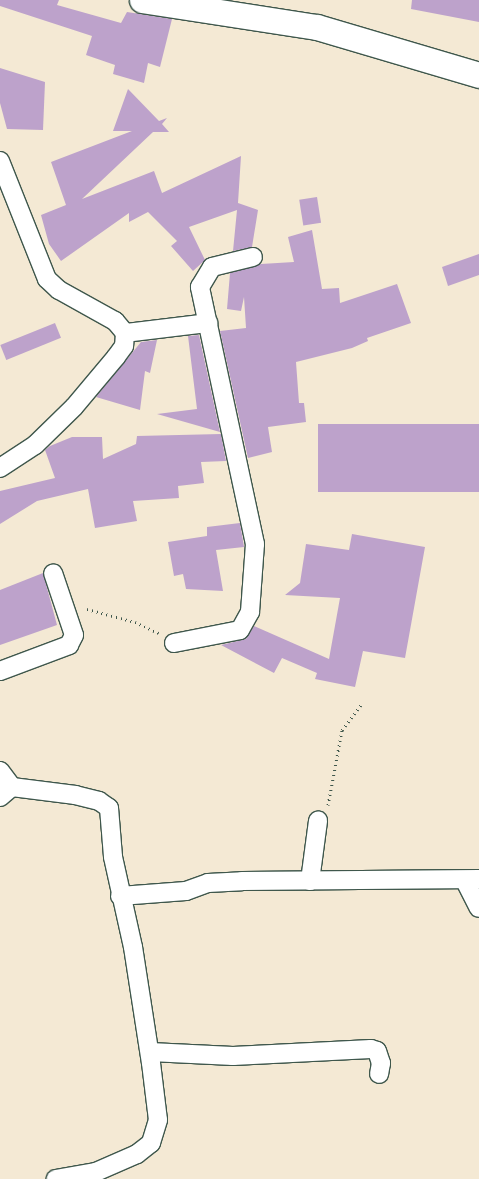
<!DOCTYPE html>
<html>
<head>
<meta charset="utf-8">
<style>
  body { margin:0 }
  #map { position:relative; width:479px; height:1179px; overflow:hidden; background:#f4e9d4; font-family:"EB Garamond",serif }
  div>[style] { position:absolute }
  .building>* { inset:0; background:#bda2cb; transform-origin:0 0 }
  .path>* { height:3px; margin-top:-1.5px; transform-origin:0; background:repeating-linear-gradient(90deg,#3f574c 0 1px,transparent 0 5px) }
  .roads { filter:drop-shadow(1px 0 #3f574c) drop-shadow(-1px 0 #3f574c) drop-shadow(0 1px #3f574c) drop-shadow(0 -1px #3f574c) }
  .street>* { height:18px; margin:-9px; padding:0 9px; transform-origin:9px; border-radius:9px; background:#fff }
  .secondary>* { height:25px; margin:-12.5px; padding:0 12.5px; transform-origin:12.5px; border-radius:12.5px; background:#fff }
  span { translate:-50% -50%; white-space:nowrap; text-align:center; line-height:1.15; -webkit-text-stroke:4.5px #f7f3e8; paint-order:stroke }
</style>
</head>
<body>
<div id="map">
  <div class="building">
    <i style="clip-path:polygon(0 0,59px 0,57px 5px,121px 23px,127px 12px,172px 19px,160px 67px,148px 63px,144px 83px,113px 74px,115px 65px,86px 55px,92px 36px,0 6px)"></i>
    <i style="clip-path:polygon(412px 0,479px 0,479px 22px,411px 9px)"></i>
    <i style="clip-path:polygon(0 68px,45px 82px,43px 130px,7px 129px,0 103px)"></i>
    <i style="clip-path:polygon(128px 89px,159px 121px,167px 118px,162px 124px,169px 132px,153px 132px,82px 199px,154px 171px,162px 193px,241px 156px,238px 203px,258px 210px,252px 247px,233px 251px,237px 210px,189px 227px,205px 260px,193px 271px,171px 246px,177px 241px,148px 212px,129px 222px,129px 213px,61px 261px,49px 244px,41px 215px,66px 205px,51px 162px,132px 131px,113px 131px)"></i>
    <i style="left:317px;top:197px;width:26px;height:18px;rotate:81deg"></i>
    <i style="clip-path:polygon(312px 230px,322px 289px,339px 288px,340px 303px,397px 284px,411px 323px,367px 338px,368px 341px,352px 348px,296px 362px,299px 403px,304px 403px,306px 422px,268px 427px,272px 452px,248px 458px,220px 331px,246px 328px,244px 297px,241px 311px,227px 309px,230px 273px,261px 264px,294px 262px,288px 237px)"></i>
    <i style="clip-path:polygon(479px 254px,479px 275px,448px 286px,442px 267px)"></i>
    <i style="left:55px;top:323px;width:16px;height:59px;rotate:68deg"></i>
    <i style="clip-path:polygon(199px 335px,220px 432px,157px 414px,197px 409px,188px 336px)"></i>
    <i style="clip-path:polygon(157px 340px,150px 373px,145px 371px,140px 410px,96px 397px,141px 342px)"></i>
    <i style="left:479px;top:424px;width:68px;height:161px;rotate:90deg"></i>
    <i style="clip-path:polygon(221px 434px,226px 461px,201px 462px,204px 483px,178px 486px,179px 498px,133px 501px,137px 521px,95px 528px,88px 489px,37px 501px,0 524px,0 491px,55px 478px,45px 450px,50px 446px,72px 437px,102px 437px,103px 459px,136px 444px,137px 436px)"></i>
    <i style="clip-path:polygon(240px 523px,244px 547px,216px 550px,223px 591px,186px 589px,183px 574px,174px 576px,168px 542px,207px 536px,207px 527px)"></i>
    <i style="clip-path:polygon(352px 534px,425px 547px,405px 658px,363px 651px,355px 687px,315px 679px,317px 673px,282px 658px,274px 673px,221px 645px,246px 639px,254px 626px,329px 659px,340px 598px,285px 595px,300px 583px,306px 544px,349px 550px)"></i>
    <i style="clip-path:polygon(43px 573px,57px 625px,0 645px,0 590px)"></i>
  </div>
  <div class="path">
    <i style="left:87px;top:609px;width:50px;rotate:15.2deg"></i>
    <i style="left:135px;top:622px;width:26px;rotate:25deg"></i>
    <i style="left:328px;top:805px;width:76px;rotate:-79.4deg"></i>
    <i style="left:342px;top:730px;width:34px;rotate:-53deg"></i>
  </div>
  <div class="roads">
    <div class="street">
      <i style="left:0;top:161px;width:127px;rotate:68.3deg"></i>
      <i style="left:47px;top:279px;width:16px;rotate:43deg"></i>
      <i style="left:59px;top:290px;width:64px;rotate:29deg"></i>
      <i style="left:115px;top:321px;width:16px;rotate:50deg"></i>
      <i style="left:125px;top:333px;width:13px;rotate:94deg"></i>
      <i style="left:124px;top:346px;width:14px;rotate:126deg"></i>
      <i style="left:116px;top:357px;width:65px;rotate:130deg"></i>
      <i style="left:74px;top:407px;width:54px;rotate:135.7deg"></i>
      <i style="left:35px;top:445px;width:42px;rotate:146.7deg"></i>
      <i style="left:125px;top:333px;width:84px;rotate:-6.9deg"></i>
      <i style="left:174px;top:643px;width:67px;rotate:-11.1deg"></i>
      <i style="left:240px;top:630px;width:21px;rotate:-61deg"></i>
      <i style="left:250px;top:612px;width:68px;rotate:-85.8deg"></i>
      <i style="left:255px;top:544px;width:263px;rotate:-102.1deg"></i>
      <i style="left:200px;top:287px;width:23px;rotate:-59deg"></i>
      <i style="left:212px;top:267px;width:42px;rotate:-13.7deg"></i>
      <i style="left:0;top:671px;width:74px;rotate:-20.6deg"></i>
      <i style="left:69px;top:645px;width:11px;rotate:-63deg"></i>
      <i style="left:74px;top:635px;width:65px;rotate:-108.7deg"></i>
      <i style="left:0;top:771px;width:20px;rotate:53deg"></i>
      <i style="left:12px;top:787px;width:64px;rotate:7.2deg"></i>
      <i style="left:75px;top:795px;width:25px;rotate:14deg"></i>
      <i style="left:99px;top:801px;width:12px;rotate:35deg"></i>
      <i style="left:109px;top:808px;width:49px;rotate:85.3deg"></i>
      <i style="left:113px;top:857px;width:92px;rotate:77.5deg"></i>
      <i style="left:133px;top:947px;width:117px;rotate:81.2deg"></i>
      <i style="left:151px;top:1063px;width:57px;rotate:83deg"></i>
      <i style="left:158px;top:1120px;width:24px;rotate:107deg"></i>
      <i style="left:151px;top:1143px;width:18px;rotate:142deg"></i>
      <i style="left:137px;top:1154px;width:45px;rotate:156.3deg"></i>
      <i style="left:96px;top:1172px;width:41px;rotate:170.1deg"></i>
      <i style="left:0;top:797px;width:16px;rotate:-40deg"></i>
      <i style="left:310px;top:881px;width:61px;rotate:-82.4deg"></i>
      <i style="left:465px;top:881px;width:30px;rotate:63deg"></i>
      <i style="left:120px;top:896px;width:66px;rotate:-4.3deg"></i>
      <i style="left:186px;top:891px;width:23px;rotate:-20deg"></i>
      <i style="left:208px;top:883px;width:34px;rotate:-3deg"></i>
      <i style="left:242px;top:881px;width:237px;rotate:-0.5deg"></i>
      <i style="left:150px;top:1052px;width:83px;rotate:2.8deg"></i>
      <i style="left:233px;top:1056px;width:138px;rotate:-2.9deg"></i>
      <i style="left:371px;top:1049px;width:6px;rotate:18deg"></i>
      <i style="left:377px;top:1051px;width:13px;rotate:72deg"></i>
      <i style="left:381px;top:1063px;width:11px;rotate:100deg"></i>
    </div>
    <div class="secondary">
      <i style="left:142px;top:0;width:177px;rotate:8.8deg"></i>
      <i style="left:317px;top:27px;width:169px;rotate:16.5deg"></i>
    </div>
  </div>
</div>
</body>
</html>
